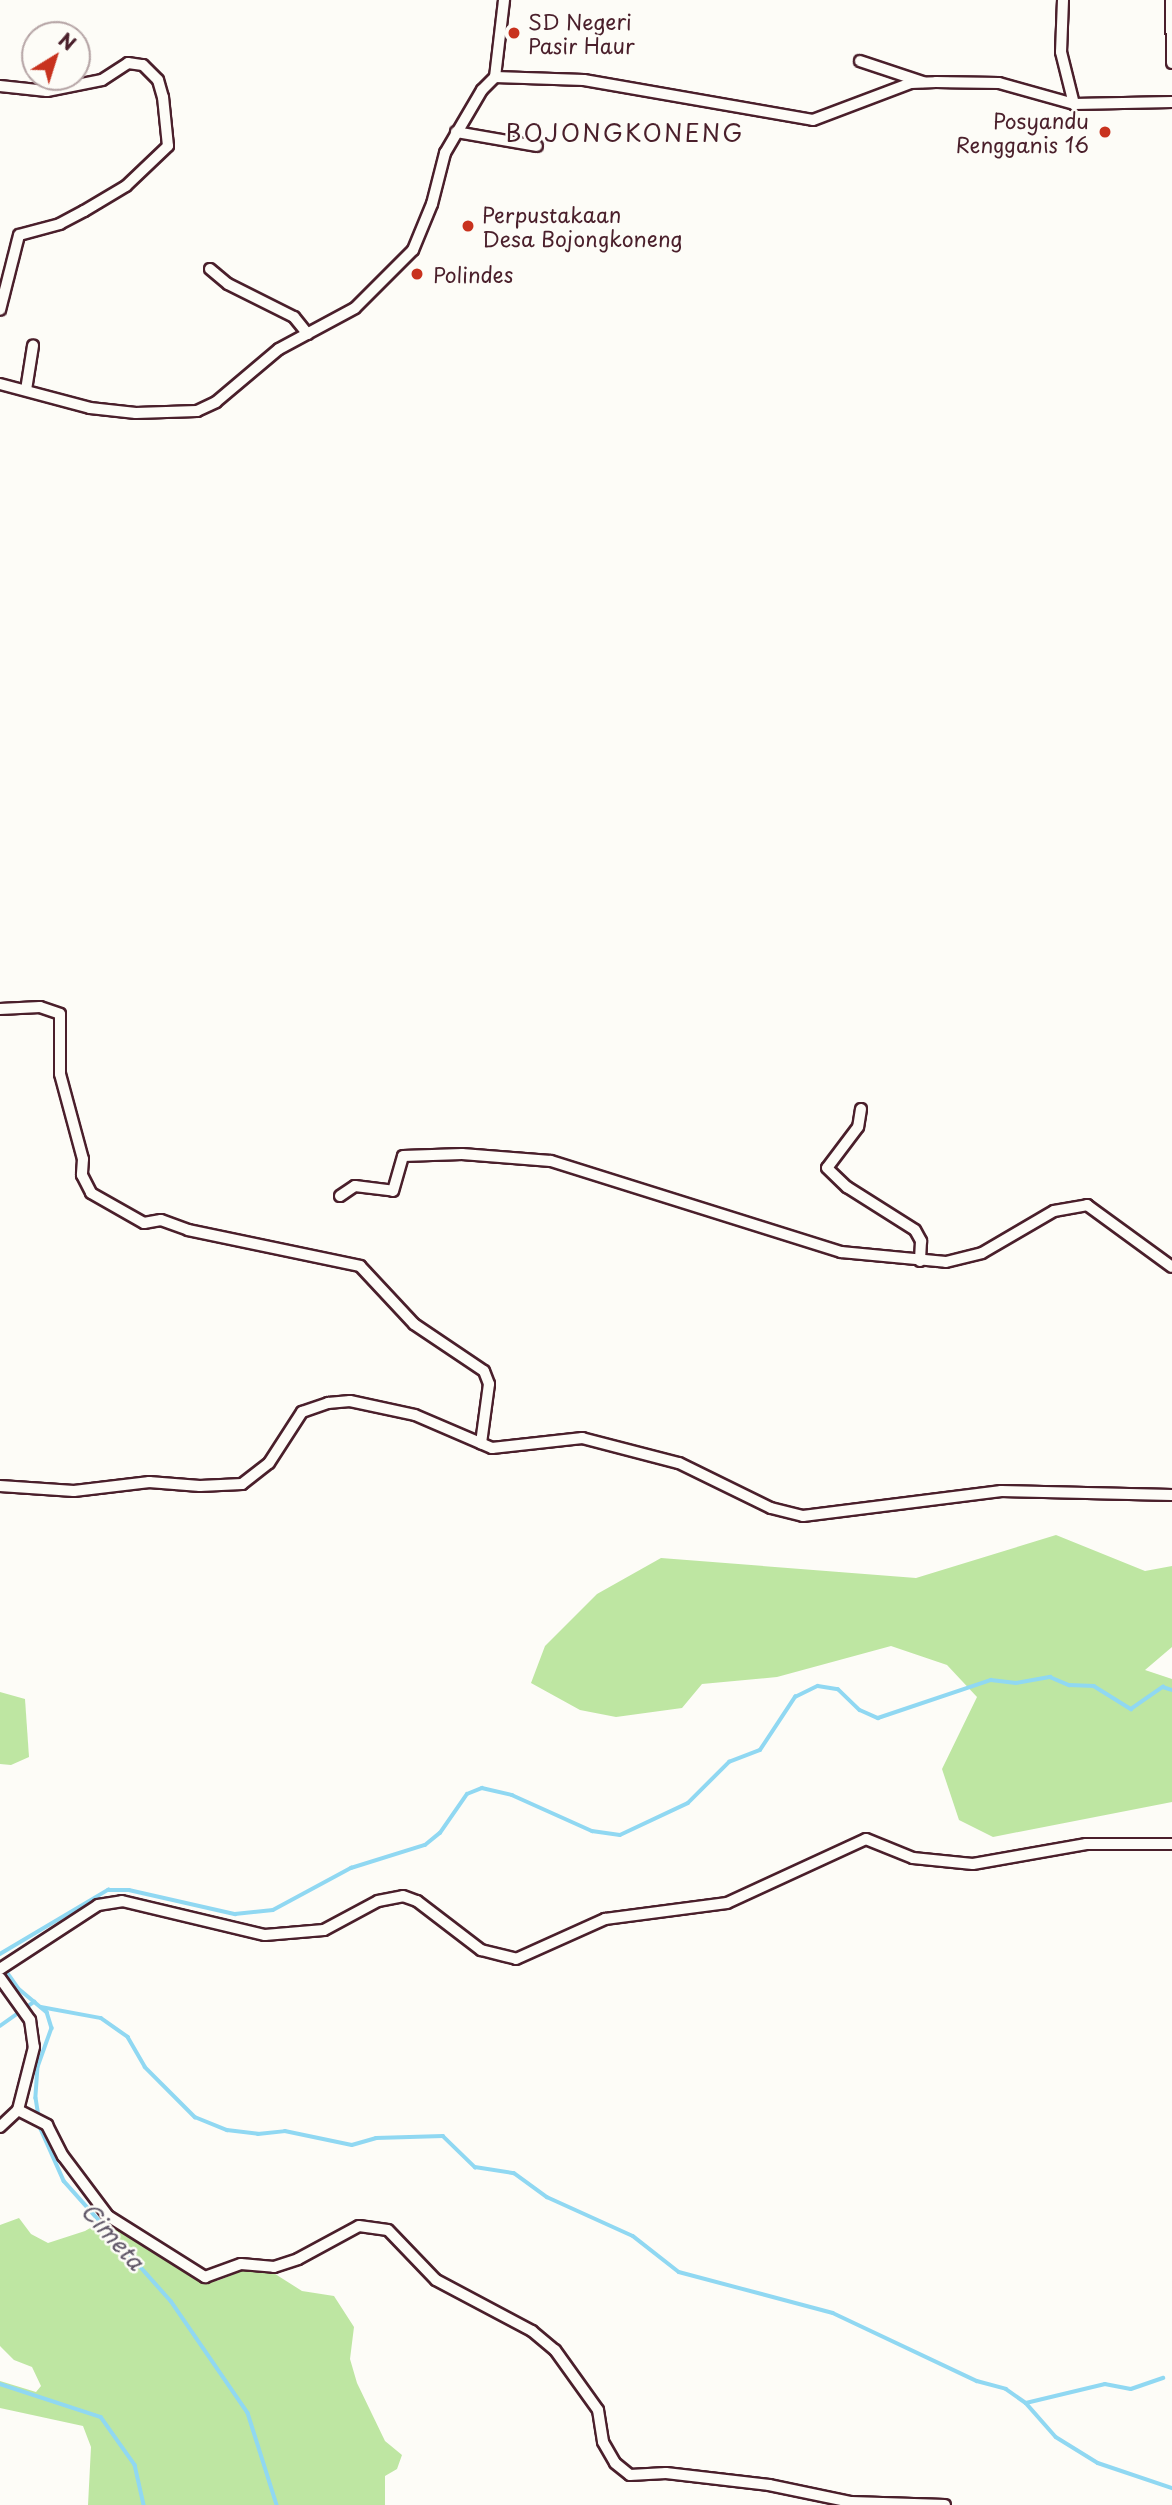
<!DOCTYPE html>
<html>
<head>
<meta charset="utf-8">
<style>
  body { margin:0 }
  #map { position:relative; width:1172px; height:2505px; overflow:hidden; background:#fdfcf7; font-family:"Playpen Sans",sans-serif }
  div>[style] { position:absolute }
  .green>* { inset:0; background:#bee6a2 }
  .stream>* { height:3.5px; margin:-1.75px; padding:0 1.75px; transform-origin:1.75px; border-radius:1.75px; background:#90d8f2 }
  .roads { filter:drop-shadow(2px 0 #4a1f2b) drop-shadow(-2px 0 #4a1f2b) drop-shadow(0 2px #4a1f2b) drop-shadow(0 -2px #4a1f2b) }
  .street>* { height:10px; margin:-5px; padding:0 5px; transform-origin:5px; border-radius:5px; background:#fdfcf7 }
  .dots>* { width:19px; height:19px; translate:-50% -50%; box-sizing:border-box; border:4px solid #fdfcf7; border-radius:50% }
  span { translate:-50% -50%; white-space:nowrap; text-align:center; line-height:1.15; -webkit-text-stroke:5px #fdfcf7; paint-order:stroke }
  .poi-label { font-size:21px; color:#4a1f2b }
  .left { translate:0 -50%; text-align:left }
  .right { translate:-100% -50%; text-align:right }
  .water-label { font-size:23px; color:#5f5667; font-style:italic }
  .quarter-label { font-size:24px; color:#4a1f2b; letter-spacing:2px }
  .north { position:absolute; left:21px; top:21px; width:70px; height:70px; box-sizing:border-box; background:#fdfcf7; border:2px solid #b5a4a5; border-radius:50%; rotate:38deg; font-size:19px; font-weight:700; line-height:28px; text-align:center; color:#4a1f2b }
  .north::after { content:''; display:block; margin:auto; width:24px; height:32px; background:#c8321e; clip-path:polygon(50% 0,100% 100%,50% 72%,0 100%) }
</style>
</head>
<body>
<div id="map">
  <div class="green">
    <i style="clip-path:polygon(1056px 1535px,1145px 1571px,1172px 1566px,1172px 1647px,1145px 1670px,1172px 1679px,1172px 1802px,993px 1837px,959px 1820px,942px 1769px,977px 1697px,947px 1665px,891px 1646px,777px 1677px,702px 1684px,682px 1708px,616px 1717px,580px 1710px,531px 1683px,545px 1646px,597px 1594px,661px 1558px,916px 1578px)"></i>
    <i style="clip-path:polygon(0 1692px,25px 1699px,29px 1757px,11px 1765px,0 1764px)"></i>
    <i style="clip-path:polygon(19px 2218px,31px 2234px,48px 2243px,85px 2231px,104px 2220px,197px 2278px,217px 2281px,244px 2270px,272px 2272px,302px 2291px,334px 2296px,354px 2327px,350px 2359px,357px 2383px,385px 2441px,402px 2455px,397px 2469px,385px 2476px,385px 2505px,88px 2505px,91px 2447px,83px 2426px,0 2408px,0 2381px,36px 2392px,41px 2386px,32px 2367px,14px 2360px,0 2346px,0 2225px)"></i>
  </div>
  <div class="stream">
    <i style="left:0;top:1954px;width:126px;rotate:-30.7deg"></i>
    <i style="left:108px;top:1890px;width:21px"></i>
    <i style="left:129px;top:1890px;width:109px;rotate:12.8deg"></i>
    <i style="left:235px;top:1914px;width:38px;rotate:-6deg"></i>
    <i style="left:273px;top:1910px;width:89px;rotate:-28.3deg"></i>
    <i style="left:351px;top:1868px;width:77px;rotate:-17.3deg"></i>
    <i style="left:425px;top:1845px;width:19px;rotate:-39deg"></i>
    <i style="left:440px;top:1833px;width:47px;rotate:-55.3deg"></i>
    <i style="left:467px;top:1794px;width:16px;rotate:-22deg"></i>
    <i style="left:482px;top:1788px;width:31px;rotate:13deg"></i>
    <i style="left:512px;top:1795px;width:88px;rotate:24.2deg"></i>
    <i style="left:592px;top:1831px;width:28px;rotate:8deg"></i>
    <i style="left:620px;top:1835px;width:75px;rotate:-25.2deg"></i>
    <i style="left:688px;top:1803px;width:58px;rotate:-45deg"></i>
    <i style="left:729px;top:1762px;width:33px;rotate:-21deg"></i>
    <i style="left:760px;top:1750px;width:64px;rotate:-56.6deg"></i>
    <i style="left:795px;top:1697px;width:25px;rotate:-26deg"></i>
    <i style="left:818px;top:1686px;width:20px;rotate:9deg"></i>
    <i style="left:838px;top:1689px;width:30px;rotate:44deg"></i>
    <i style="left:860px;top:1710px;width:20px;rotate:24deg"></i>
    <i style="left:878px;top:1718px;width:119px;rotate:-18.6deg"></i>
    <i style="left:991px;top:1680px;width:25px;rotate:7deg"></i>
    <i style="left:1016px;top:1683px;width:35px;rotate:-10deg"></i>
    <i style="left:1050px;top:1677px;width:21px;rotate:23deg"></i>
    <i style="left:1069px;top:1685px;width:25px;rotate:2deg"></i>
    <i style="left:1094px;top:1686px;width:44px;rotate:31.9deg"></i>
    <i style="left:1131px;top:1709px;width:39px;rotate:-35deg"></i>
    <i style="left:1163px;top:1687px;width:9px;rotate:18deg"></i>
    <i style="left:0;top:1962px;width:32px;rotate:55deg"></i>
    <i style="left:18px;top:1988px;width:38px;rotate:40deg"></i>
    <i style="left:47px;top:2012px;width:17px;rotate:73deg"></i>
    <i style="left:52px;top:2028px;width:41px;rotate:109.7deg"></i>
    <i style="left:38px;top:2067px;width:31px;rotate:94deg"></i>
    <i style="left:36px;top:2098px;width:31px;rotate:81deg"></i>
    <i style="left:41px;top:2129px;width:57px;rotate:66.1deg"></i>
    <i style="left:64px;top:2181px;width:161px;rotate:48.3deg"></i>
    <i style="left:171px;top:2301px;width:136px;rotate:55.5deg"></i>
    <i style="left:248px;top:2413px;width:96px;rotate:72.5deg"></i>
    <i style="left:41px;top:2007px;width:61px;rotate:10.4deg"></i>
    <i style="left:101px;top:2018px;width:33px;rotate:35deg"></i>
    <i style="left:128px;top:2037px;width:34px;rotate:60deg"></i>
    <i style="left:145px;top:2067px;width:71px;rotate:45deg"></i>
    <i style="left:195px;top:2117px;width:35px;rotate:22deg"></i>
    <i style="left:227px;top:2130px;width:31px;rotate:7deg"></i>
    <i style="left:258px;top:2134px;width:27px;rotate:-6deg"></i>
    <i style="left:285px;top:2131px;width:68px;rotate:11.8deg"></i>
    <i style="left:352px;top:2145px;width:25px;rotate:-16deg"></i>
    <i style="left:376px;top:2138px;width:67px;rotate:-1.7deg"></i>
    <i style="left:443px;top:2136px;width:45px;rotate:44.1deg"></i>
    <i style="left:475px;top:2167px;width:39px;rotate:9deg"></i>
    <i style="left:514px;top:2173px;width:41px;rotate:36deg"></i>
    <i style="left:547px;top:2197px;width:94px;rotate:24.4deg"></i>
    <i style="left:633px;top:2236px;width:58px;rotate:38deg"></i>
    <i style="left:679px;top:2272px;width:159px;rotate:14.9deg"></i>
    <i style="left:833px;top:2313px;width:159px;rotate:25.3deg"></i>
    <i style="left:977px;top:2381px;width:30px;rotate:15deg"></i>
    <i style="left:1006px;top:2389px;width:24px;rotate:35deg"></i>
    <i style="left:1026px;top:2403px;width:81px;rotate:-13.5deg"></i>
    <i style="left:1105px;top:2384px;width:26px;rotate:11deg"></i>
    <i style="left:1131px;top:2389px;width:34px;rotate:-19deg"></i>
    <i style="left:0;top:2026px;width:42px;rotate:-35.2deg"></i>
    <i style="left:0;top:2384px;width:106px;rotate:18.1deg"></i>
    <i style="left:101px;top:2417px;width:59px;rotate:54.7deg"></i>
    <i style="left:135px;top:2465px;width:41px;rotate:77.3deg"></i>
    <i style="left:1026px;top:2403px;width:45px;rotate:48.6deg"></i>
    <i style="left:1056px;top:2437px;width:49px;rotate:31.8deg"></i>
    <i style="left:1098px;top:2463px;width:78px;rotate:18.7deg"></i>
  </div>
  <div class="roads">
    <div class="street">
      <i style="left:1063px;top:0;width:52px;rotate:92.2deg"></i>
      <i style="left:1061px;top:52px;width:54px;rotate:76deg"></i>
      <i style="left:1171px;top:0;width:63px;rotate:89.1deg"></i>
      <i style="left:860px;top:61px;width:66px;rotate:18.4deg"></i>
      <i style="left:495px;top:77px;width:78px;rotate:-83.3deg"></i>
      <i style="left:0;top:86px;width:47px;rotate:6.1deg"></i>
      <i style="left:47px;top:91px;width:56px;rotate:-11.3deg"></i>
      <i style="left:102px;top:80px;width:31px;rotate:-33deg"></i>
      <i style="left:128px;top:63px;width:15px;rotate:8deg"></i>
      <i style="left:143px;top:65px;width:21px;rotate:45deg"></i>
      <i style="left:158px;top:80px;width:18px;rotate:74deg"></i>
      <i style="left:163px;top:97px;width:49px;rotate:84.2deg"></i>
      <i style="left:168px;top:146px;width:58px;rotate:136.4deg"></i>
      <i style="left:126px;top:186px;width:49px;rotate:149.2deg"></i>
      <i style="left:84px;top:211px;width:27px;rotate:152deg"></i>
      <i style="left:60px;top:224px;width:42px;rotate:165deg"></i>
      <i style="left:19px;top:235px;width:77px;rotate:104.2deg"></i>
      <i style="left:456px;top:132px;width:82px;rotate:9.8deg"></i>
      <i style="left:210px;top:269px;width:23px;rotate:40deg"></i>
      <i style="left:228px;top:284px;width:74px;rotate:26.6deg"></i>
      <i style="left:294px;top:317px;width:22px;rotate:51deg"></i>
      <i style="left:0;top:384px;width:93px;rotate:14.9deg"></i>
      <i style="left:90px;top:408px;width:46px;rotate:6.2deg"></i>
      <i style="left:136px;top:413px;width:61px;rotate:-1.9deg"></i>
      <i style="left:197px;top:411px;width:21px;rotate:-25deg"></i>
      <i style="left:216px;top:402px;width:82px;rotate:-40.1deg"></i>
      <i style="left:279px;top:349px;width:86px;rotate:-28.3deg"></i>
      <i style="left:355px;top:308px;width:82px;rotate:-45deg"></i>
      <i style="left:413px;top:250px;width:50px;rotate:-67.6deg"></i>
      <i style="left:432px;top:204px;width:53px;rotate:-75.7deg"></i>
      <i style="left:445px;top:153px;width:73px;rotate:-59.6deg"></i>
      <i style="left:482px;top:90px;width:18px;rotate:-45deg"></i>
      <i style="left:495px;top:77px;width:89px;rotate:1.9deg"></i>
      <i style="left:584px;top:80px;width:232px;rotate:9.9deg"></i>
      <i style="left:813px;top:120px;width:105px;rotate:-20.7deg"></i>
      <i style="left:911px;top:83px;width:25px;rotate:-2deg"></i>
      <i style="left:936px;top:82px;width:63px;rotate:0.9deg"></i>
      <i style="left:999px;top:83px;width:78px;rotate:15.6deg"></i>
      <i style="left:1074px;top:104px;width:98px;rotate:-1.2deg"></i>
      <i style="left:26px;top:390px;width:45px;rotate:-81deg"></i>
      <i style="left:0;top:1009px;width:40px;rotate:-2.9deg"></i>
      <i style="left:40px;top:1007px;width:21px;rotate:19deg"></i>
      <i style="left:60px;top:1014px;width:60px;rotate:90deg"></i>
      <i style="left:60px;top:1074px;width:88px;rotate:74.9deg"></i>
      <i style="left:83px;top:1159px;width:16px;rotate:94deg"></i>
      <i style="left:82px;top:1175px;width:20px;rotate:63deg"></i>
      <i style="left:91px;top:1193px;width:61px;rotate:29.5deg"></i>
      <i style="left:144px;top:1223px;width:17px;rotate:-10deg"></i>
      <i style="left:161px;top:1220px;width:29px;rotate:20deg"></i>
      <i style="left:188px;top:1230px;width:176px;rotate:11.8deg"></i>
      <i style="left:360px;top:1266px;width:79px;rotate:47deg"></i>
      <i style="left:414px;top:1324px;width:84px;rotate:33.9deg"></i>
      <i style="left:484px;top:1371px;width:14px;rotate:69deg"></i>
      <i style="left:489px;top:1384px;width:60px;rotate:97.7deg"></i>
      <i style="left:861px;top:1109px;width:18px;rotate:99deg"></i>
      <i style="left:858px;top:1127px;width:51px;rotate:127.1deg"></i>
      <i style="left:827px;top:1168px;width:28px;rotate:44deg"></i>
      <i style="left:847px;top:1187px;width:80px;rotate:32.3deg"></i>
      <i style="left:915px;top:1230px;width:13px;rotate:61deg"></i>
      <i style="left:921px;top:1241px;width:20px;rotate:93deg"></i>
      <i style="left:340px;top:1196px;width:18px;rotate:-34deg"></i>
      <i style="left:355px;top:1186px;width:38px;rotate:7deg"></i>
      <i style="left:393px;top:1191px;width:36px;rotate:-74deg"></i>
      <i style="left:403px;top:1156px;width:59px;rotate:-1.9deg"></i>
      <i style="left:462px;top:1154px;width:89px;rotate:4.5deg"></i>
      <i style="left:551px;top:1161px;width:304px;rotate:17.4deg"></i>
      <i style="left:841px;top:1252px;width:105px;rotate:5.4deg"></i>
      <i style="left:946px;top:1262px;width:37px;rotate:-14deg"></i>
      <i style="left:982px;top:1253px;width:83px;rotate:-30.3deg"></i>
      <i style="left:1054px;top:1211px;width:34px;rotate:-10deg"></i>
      <i style="left:1087px;top:1205px;width:105px;rotate:36.1deg"></i>
      <i style="left:0;top:1486px;width:74px;rotate:3.9deg"></i>
      <i style="left:74px;top:1491px;width:76px;rotate:-6.8deg"></i>
      <i style="left:149px;top:1482px;width:51px;rotate:4.5deg"></i>
      <i style="left:200px;top:1486px;width:42px;rotate:-2.7deg"></i>
      <i style="left:242px;top:1484px;width:34px;rotate:-38deg"></i>
      <i style="left:269px;top:1463px;width:61px;rotate:-57.1deg"></i>
      <i style="left:302px;top:1412px;width:28px;rotate:-19deg"></i>
      <i style="left:328px;top:1403px;width:22px;rotate:-5deg"></i>
      <i style="left:350px;top:1401px;width:66px;rotate:12.2deg"></i>
      <i style="left:415px;top:1415px;width:84px;rotate:23.2deg"></i>
      <i style="left:492px;top:1448px;width:91px;rotate:-6.3deg"></i>
      <i style="left:582px;top:1438px;width:100px;rotate:14.5deg"></i>
      <i style="left:679px;top:1463px;width:102px;rotate:26.1deg"></i>
      <i style="left:771px;top:1508px;width:33px;rotate:14deg"></i>
      <i style="left:803px;top:1516px;width:200px;rotate:-7.2deg"></i>
      <i style="left:1001px;top:1491px;width:171px;rotate:1.3deg"></i>
      <i style="left:0;top:1969px;width:117px;rotate:-33.1deg"></i>
      <i style="left:98px;top:1905px;width:24px;rotate:-9deg"></i>
      <i style="left:122px;top:1901px;width:147px;rotate:13.4deg"></i>
      <i style="left:265px;top:1935px;width:59px;rotate:-4.8deg"></i>
      <i style="left:324px;top:1930px;width:61px;rotate:-28.2deg"></i>
      <i style="left:378px;top:1901px;width:25px;rotate:-11deg"></i>
      <i style="left:403px;top:1896px;width:15px;rotate:20deg"></i>
      <i style="left:417px;top:1901px;width:81px;rotate:37.4deg"></i>
      <i style="left:481px;top:1950px;width:36px;rotate:14deg"></i>
      <i style="left:516px;top:1959px;width:98px;rotate:-24.2deg"></i>
      <i style="left:605px;top:1919px;width:123px;rotate:-7.5deg"></i>
      <i style="left:727px;top:1903px;width:153px;rotate:-24.7deg"></i>
      <i style="left:866px;top:1839px;width:51px;rotate:22deg"></i>
      <i style="left:913px;top:1858px;width:60px;rotate:5.7deg"></i>
      <i style="left:973px;top:1864px;width:115px;rotate:-10deg"></i>
      <i style="left:1086px;top:1844px;width:86px"></i>
      <i style="left:0;top:1978px;width:52px;rotate:54.5deg"></i>
      <i style="left:30px;top:2020px;width:27px;rotate:82deg"></i>
      <i style="left:34px;top:2047px;width:65px;rotate:104.3deg"></i>
      <i style="left:18px;top:2110px;width:25px;rotate:137deg"></i>
      <i style="left:18px;top:2110px;width:33px;rotate:27deg"></i>
      <i style="left:47px;top:2125px;width:35px;rotate:63deg"></i>
      <i style="left:63px;top:2156px;width:75px;rotate:53.1deg"></i>
      <i style="left:108px;top:2216px;width:115px;rotate:32.2deg"></i>
      <i style="left:205px;top:2277px;width:38px;rotate:-20deg"></i>
      <i style="left:241px;top:2264px;width:33px;rotate:5deg"></i>
      <i style="left:274px;top:2267px;width:25px;rotate:-18deg"></i>
      <i style="left:298px;top:2259px;width:69px;rotate:-28.4deg"></i>
      <i style="left:359px;top:2226px;width:29px;rotate:8deg"></i>
      <i style="left:388px;top:2230px;width:69px;rotate:46.2deg"></i>
      <i style="left:436px;top:2280px;width:109px;rotate:28deg"></i>
      <i style="left:532px;top:2331px;width:30px;rotate:40deg"></i>
      <i style="left:555px;top:2350px;width:74px;rotate:54.4deg"></i>
      <i style="left:598px;top:2410px;width:32px;rotate:81deg"></i>
      <i style="left:603px;top:2442px;width:24px;rotate:60deg"></i>
      <i style="left:615px;top:2463px;width:19px;rotate:39deg"></i>
      <i style="left:630px;top:2475px;width:36px;rotate:-3deg"></i>
      <i style="left:666px;top:2473px;width:104px;rotate:6.6deg"></i>
      <i style="left:769px;top:2485px;width:84px;rotate:11.7deg"></i>
      <i style="left:851px;top:2502px;width:94px;rotate:1.8deg"></i>
    </div>
  </div>
  <div class="dots">
    <i style="left:514px;top:33px;background:#c8321e"></i>
    <i style="left:1105px;top:132px;background:#c8321e"></i>
    <i style="left:468px;top:226px;background:#c8321e"></i>
    <i style="left:417px;top:274px;background:#c8321e"></i>
  </div>
  <div class="poi-label">
    <span class="left" style="left:528px;top:33px">SD Negeri<br>Pasir Haur</span>
    <span class="right" style="left:1089px;top:132px">Posyandu<br>Rengganis 16</span>
    <span class="left" style="left:482px;top:226px">Perpustakaan<br>Desa Bojongkoneng</span>
    <span class="left" style="left:433px;top:274px">Polindes</span>
  </div>
  <div class="water-label">
    <span style="left:113px;top:2236px;rotate:48deg">Cimeta</span>
  </div>
  <div class="quarter-label">
    <span style="left:625px;top:133px">BOJONGKONENG</span>
  </div>
  <div class="north">N</div>
</div>
</body>
</html>
